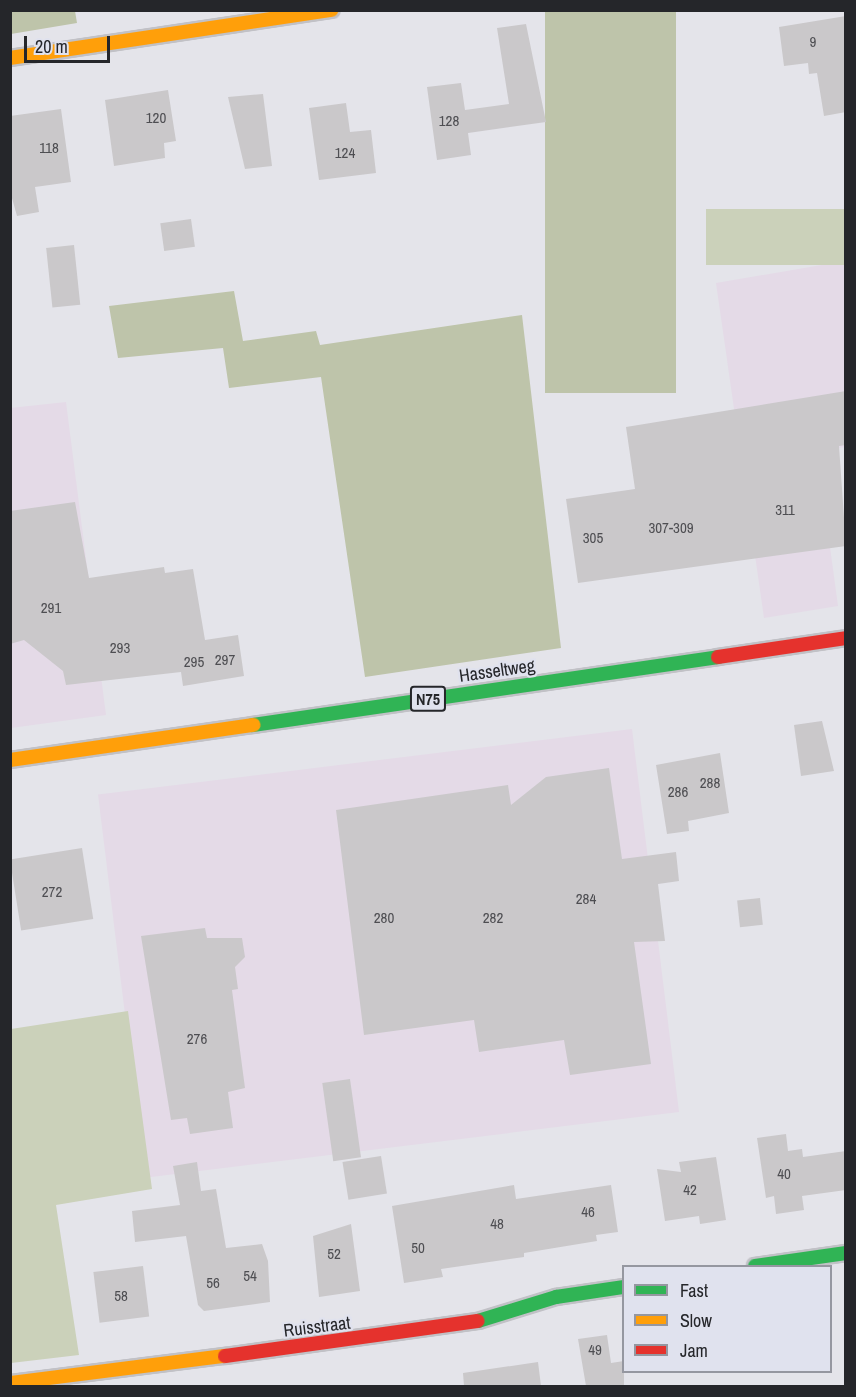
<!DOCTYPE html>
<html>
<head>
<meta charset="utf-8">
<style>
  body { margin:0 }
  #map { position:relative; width:856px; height:1397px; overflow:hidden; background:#e4e4ea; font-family:"Archivo Narrow",sans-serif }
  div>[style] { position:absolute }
  .commercial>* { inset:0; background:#e4dae7; transform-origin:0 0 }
  .green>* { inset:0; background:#cbd1ba; transform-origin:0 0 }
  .forest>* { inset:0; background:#bec4aa; transform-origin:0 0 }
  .building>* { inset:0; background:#cac8ca; transform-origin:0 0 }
  .roads { filter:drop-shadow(2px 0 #c1c1c6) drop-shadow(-2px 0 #c1c1c6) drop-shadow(0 2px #c1c1c6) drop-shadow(0 -2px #c1c1c6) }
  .fast>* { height:14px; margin:-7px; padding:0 7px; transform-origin:7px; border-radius:7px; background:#30b455 }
  .slow>* { height:14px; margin:-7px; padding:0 7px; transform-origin:7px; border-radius:7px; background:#ff9f0a }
  .jam>* { height:14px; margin:-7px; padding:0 7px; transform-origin:7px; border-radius:7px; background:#e5322d }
  span { translate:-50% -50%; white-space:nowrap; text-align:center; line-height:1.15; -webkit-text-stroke:4.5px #e0e2ee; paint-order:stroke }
  .number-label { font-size:15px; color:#4e4e52 }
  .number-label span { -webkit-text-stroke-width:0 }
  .shield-label span { padding:2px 4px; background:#e0e2ee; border:2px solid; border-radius:4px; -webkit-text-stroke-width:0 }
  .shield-label { font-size:16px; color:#25262a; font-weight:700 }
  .street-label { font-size:18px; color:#25262a }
  .frame { position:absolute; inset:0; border:12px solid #25262a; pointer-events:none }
  .legend { position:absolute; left:622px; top:1265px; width:210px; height:108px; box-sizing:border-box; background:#e0e2ee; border:2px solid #9597a0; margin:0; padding:8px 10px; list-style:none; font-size:18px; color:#25262a }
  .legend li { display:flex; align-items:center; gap:12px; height:30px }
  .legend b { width:30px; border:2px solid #9597a0 }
  .scale { position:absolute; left:24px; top:36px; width:86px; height:27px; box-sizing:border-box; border:3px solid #25262a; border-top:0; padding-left:8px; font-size:18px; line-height:21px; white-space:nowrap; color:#25262a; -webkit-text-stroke:4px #e0e2ee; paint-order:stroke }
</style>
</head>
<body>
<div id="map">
  <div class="commercial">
    <i style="clip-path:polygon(845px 261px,845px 447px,817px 451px,838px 606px,764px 618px,716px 283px)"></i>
    <i style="clip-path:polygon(66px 402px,106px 715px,11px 728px,10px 408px)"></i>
    <i style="left:632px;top:729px;width:386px;height:538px;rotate:83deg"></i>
  </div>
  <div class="green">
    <i style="left:845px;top:209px;width:56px;height:139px;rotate:90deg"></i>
    <i style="clip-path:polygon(128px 1011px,152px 1189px,56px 1205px,79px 1355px,11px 1363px,11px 1029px)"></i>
  </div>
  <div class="forest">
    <i style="clip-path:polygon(11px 10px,75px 11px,77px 23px,11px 34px)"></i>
    <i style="left:545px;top:11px;width:131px;height:382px"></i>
    <i style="clip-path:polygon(234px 291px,243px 341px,316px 331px,320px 345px,522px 315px,561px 648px,365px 677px,321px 377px,229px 388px,223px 348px,118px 358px,109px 306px)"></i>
  </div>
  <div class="building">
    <i style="clip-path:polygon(846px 16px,846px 112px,824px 116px,817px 73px,809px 74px,808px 63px,784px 66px,779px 27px)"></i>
    <i style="clip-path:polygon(526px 24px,546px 122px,468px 133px,471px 155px,437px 160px,427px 87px,461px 83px,465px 110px,509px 104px,497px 28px)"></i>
    <i style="clip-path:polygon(168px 90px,176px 141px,164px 143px,165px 158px,114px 166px,105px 100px)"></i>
    <i style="clip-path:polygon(263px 94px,272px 166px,245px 169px,228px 97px)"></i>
    <i style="clip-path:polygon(346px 103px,350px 132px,371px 130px,376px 173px,319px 180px,309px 108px)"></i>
    <i style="clip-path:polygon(61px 109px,71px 182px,35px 187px,39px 212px,17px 216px,10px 191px,10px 116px)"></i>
    <i style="left:191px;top:219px;width:28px;height:31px;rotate:82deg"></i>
    <i style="left:74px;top:245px;width:60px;height:28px;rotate:84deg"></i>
    <i style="clip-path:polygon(846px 391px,846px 445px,839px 446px,846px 546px,578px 583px,566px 499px,635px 489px,626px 427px)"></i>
    <i style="clip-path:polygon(75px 502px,89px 578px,164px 567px,165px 573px,193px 569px,205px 640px,238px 635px,244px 676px,183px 686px,181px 672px,66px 685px,63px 671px,24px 640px,10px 644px,10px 511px)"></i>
    <i style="clip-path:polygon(822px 721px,834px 771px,801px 776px,794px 725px)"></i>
    <i style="clip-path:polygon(720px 753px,729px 813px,688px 821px,689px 831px,667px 834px,656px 765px)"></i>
    <i style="clip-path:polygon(609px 768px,622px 859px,676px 852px,679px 881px,658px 884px,665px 941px,634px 942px,651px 1064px,570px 1075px,564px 1040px,479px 1052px,474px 1020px,364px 1035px,336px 810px,508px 785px,511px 805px,546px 777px)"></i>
    <i style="left:82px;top:848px;width:72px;height:73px;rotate:81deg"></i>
    <i style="left:760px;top:898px;width:27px;height:23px;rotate:84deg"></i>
    <i style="clip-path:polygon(205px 928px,207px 938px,242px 938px,245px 957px,235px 967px,238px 989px,232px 990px,245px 1088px,228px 1092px,233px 1128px,190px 1134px,187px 1118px,171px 1120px,141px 936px)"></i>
    <i style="left:350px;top:1079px;width:79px;height:28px;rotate:82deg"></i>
    <i style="clip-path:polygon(786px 1134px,788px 1151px,802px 1149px,803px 1157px,846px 1151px,846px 1190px,802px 1196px,804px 1210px,776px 1214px,774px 1196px,766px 1198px,757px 1138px)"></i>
    <i style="left:381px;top:1156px;width:38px;height:39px;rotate:81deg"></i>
    <i style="clip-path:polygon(716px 1157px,726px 1220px,700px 1224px,699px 1216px,665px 1221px,657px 1169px,681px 1172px,679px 1162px)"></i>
    <i style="clip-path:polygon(197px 1162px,201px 1191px,216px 1189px,226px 1248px,262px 1244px,268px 1261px,270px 1302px,204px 1311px,198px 1305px,186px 1236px,135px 1242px,132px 1211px,180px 1205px,173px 1166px)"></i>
    <i style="clip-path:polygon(514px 1185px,516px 1199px,611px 1185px,618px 1232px,596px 1235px,597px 1241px,524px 1253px,524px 1257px,441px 1269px,443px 1277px,404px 1283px,392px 1206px)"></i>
    <i style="clip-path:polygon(351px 1224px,360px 1291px,319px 1297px,313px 1236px)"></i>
    <i style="left:143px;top:1266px;width:51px;height:50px;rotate:83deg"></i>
    <i style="clip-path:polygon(607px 1335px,611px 1363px,624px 1361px,624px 1386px,586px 1386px,578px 1339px)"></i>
    <i style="clip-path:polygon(538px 1362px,541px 1386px,464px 1386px,463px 1373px)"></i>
  </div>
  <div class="roads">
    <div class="fast">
      <i style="left:253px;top:725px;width:470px;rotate:-8.3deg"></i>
      <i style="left:755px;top:1266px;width:92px;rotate:-8.1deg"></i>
      <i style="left:478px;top:1321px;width:82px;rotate:-17.1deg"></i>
      <i style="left:556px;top:1297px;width:69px;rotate:-8.4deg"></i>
    </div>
    <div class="slow">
      <i style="left:10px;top:58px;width:325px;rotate:-8.5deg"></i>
      <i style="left:10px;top:760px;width:246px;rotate:-8.2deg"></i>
      <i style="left:10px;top:1383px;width:217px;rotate:-7.2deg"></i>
    </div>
    <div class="jam">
      <i style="left:718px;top:657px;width:129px;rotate:-8.4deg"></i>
      <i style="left:225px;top:1356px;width:255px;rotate:-7.9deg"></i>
    </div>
  </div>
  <div class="number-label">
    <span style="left:813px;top:42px">9</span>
    <span style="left:156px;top:118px">120</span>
    <span style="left:449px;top:121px">128</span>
    <span style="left:49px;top:148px">118</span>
    <span style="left:345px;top:153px">124</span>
    <span style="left:785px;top:510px">311</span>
    <span style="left:671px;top:528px">307-309</span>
    <span style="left:593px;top:538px">305</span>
    <span style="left:51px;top:608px">291</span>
    <span style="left:120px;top:648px">293</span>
    <span style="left:225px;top:660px">297</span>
    <span style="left:194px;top:662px">295</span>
    <span style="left:710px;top:783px">288</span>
    <span style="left:678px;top:792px">286</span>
    <span style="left:52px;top:892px">272</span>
    <span style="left:586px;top:899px">284</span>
    <span style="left:384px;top:918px">280</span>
    <span style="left:493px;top:918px">282</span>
    <span style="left:197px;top:1039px">276</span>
    <span style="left:784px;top:1174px">40</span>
    <span style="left:690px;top:1190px">42</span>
    <span style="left:588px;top:1212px">46</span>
    <span style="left:497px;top:1224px">48</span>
    <span style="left:418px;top:1248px">50</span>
    <span style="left:334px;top:1254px">52</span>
    <span style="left:250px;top:1276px">54</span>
    <span style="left:213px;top:1283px">56</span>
    <span style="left:121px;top:1296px">58</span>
    <span style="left:595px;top:1350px">49</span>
  </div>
  <div class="shield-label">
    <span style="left:428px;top:699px">N75</span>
  </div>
  <div class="street-label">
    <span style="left:497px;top:671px;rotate:-8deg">Hasseltweg</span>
    <span style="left:317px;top:1327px;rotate:-7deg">Ruisstraat</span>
  </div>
  <div class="frame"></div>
  <ul class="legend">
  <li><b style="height:8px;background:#30b455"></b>Fast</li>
  <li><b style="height:8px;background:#ff9f0a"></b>Slow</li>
  <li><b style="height:8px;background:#e5322d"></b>Jam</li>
  </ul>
  <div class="scale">20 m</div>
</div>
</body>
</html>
